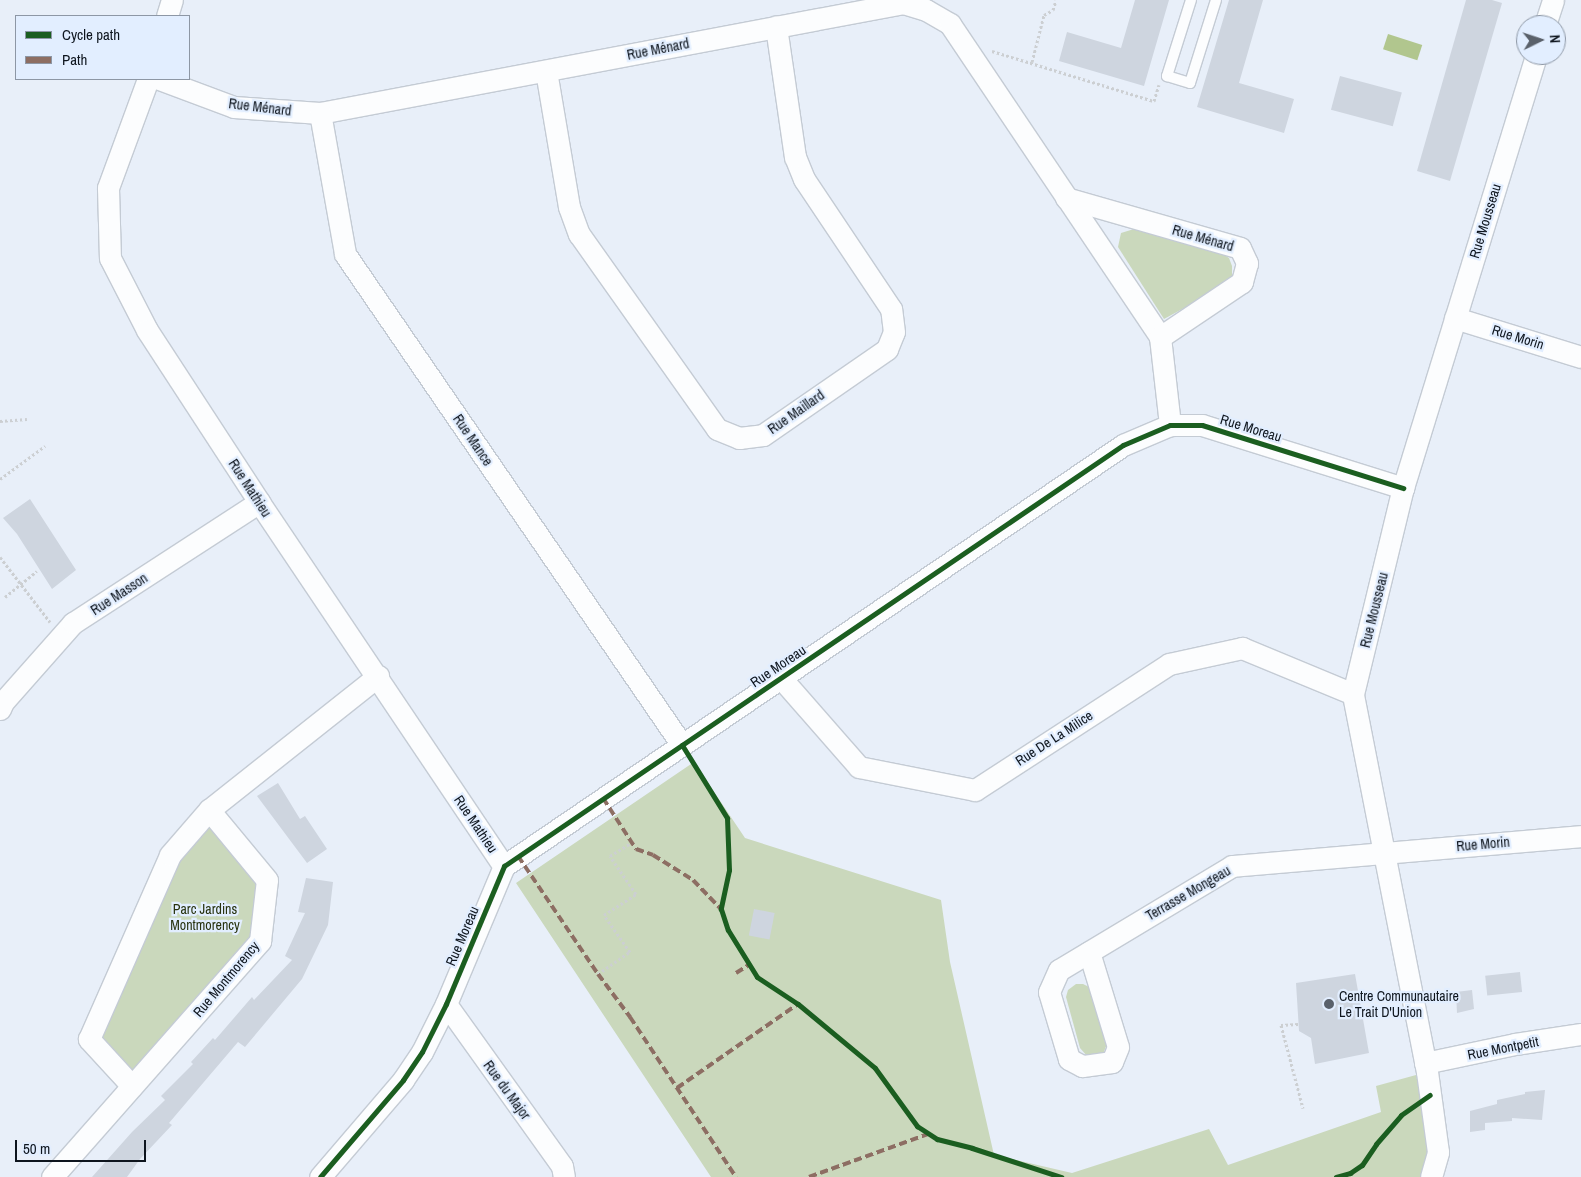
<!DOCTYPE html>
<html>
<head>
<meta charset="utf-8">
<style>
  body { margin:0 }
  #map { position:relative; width:1581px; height:1177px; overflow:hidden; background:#e8eff9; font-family:"Archivo Narrow",sans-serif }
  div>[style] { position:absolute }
  .green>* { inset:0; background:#cad8bc }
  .water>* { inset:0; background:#b1c68e; transform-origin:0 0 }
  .building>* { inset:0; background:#ced5df; transform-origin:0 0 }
  .path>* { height:3px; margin-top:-1.5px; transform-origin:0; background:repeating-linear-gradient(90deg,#cccfd2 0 2.5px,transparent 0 5px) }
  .roads { filter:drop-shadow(1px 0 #c4cbd4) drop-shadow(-1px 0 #c4cbd4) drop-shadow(0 1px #c4cbd4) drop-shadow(0 -1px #c4cbd4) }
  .lane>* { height:10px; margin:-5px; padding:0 5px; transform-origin:5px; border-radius:5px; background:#fcfdfe }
  .street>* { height:21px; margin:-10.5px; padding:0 10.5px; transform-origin:10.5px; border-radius:10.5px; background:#fcfdfe }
  .quiet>* { height:4px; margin-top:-2px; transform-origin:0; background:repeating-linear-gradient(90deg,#8d6e63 0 8px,transparent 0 12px) }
  .cycleway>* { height:5px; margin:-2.5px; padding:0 2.5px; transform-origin:2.5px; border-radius:2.5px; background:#1b5e20 }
  .dots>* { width:14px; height:14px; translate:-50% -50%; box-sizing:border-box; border:2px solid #e2eeff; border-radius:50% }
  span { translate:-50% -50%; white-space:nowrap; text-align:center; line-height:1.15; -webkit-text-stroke:4.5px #e2eeff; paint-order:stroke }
  .street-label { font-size:14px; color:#0e151e }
  .park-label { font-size:14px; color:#27320e }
  .poi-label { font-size:14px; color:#0e151e }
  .left { translate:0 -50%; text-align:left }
  .legend { position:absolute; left:15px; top:15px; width:175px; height:65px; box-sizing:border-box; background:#e2eeff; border:1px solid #8d97a5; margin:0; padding:6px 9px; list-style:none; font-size:15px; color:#0e151e }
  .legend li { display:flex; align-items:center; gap:10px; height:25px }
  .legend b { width:25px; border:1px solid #8d97a5 }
  .north { position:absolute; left:1516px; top:15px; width:50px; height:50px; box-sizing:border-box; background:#e2eeff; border:1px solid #8d97a5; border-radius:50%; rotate:86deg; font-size:14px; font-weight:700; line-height:20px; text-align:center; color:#0e151e }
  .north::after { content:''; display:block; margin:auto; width:18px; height:22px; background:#5a616b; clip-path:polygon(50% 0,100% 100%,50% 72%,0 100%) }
  .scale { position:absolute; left:15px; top:1140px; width:131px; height:22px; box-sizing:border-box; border:2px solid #0e151e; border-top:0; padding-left:6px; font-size:15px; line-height:18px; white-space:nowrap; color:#0e151e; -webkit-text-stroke:4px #e2eeff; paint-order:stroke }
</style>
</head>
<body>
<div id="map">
  <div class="green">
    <i style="clip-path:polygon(1134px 229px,1223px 254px,1229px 258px,1232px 266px,1232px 279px,1228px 284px,1164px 319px,1118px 247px,1121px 233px)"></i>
    <i style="clip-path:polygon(694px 762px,745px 838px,941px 900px,950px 962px,994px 1155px,1072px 1173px,1209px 1129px,1228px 1165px,1381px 1112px,1376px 1086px,1416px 1075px,1433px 1152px,1426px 1177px,711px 1177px,516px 883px)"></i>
    <i style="clip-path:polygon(209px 810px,267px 880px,260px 941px,132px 1086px,89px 1039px,170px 855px)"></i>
    <i style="clip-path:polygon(1076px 984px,1083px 984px,1089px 987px,1107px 1044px,1103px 1054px,1087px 1056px,1080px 1048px,1066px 997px,1068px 990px)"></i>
  </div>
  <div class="water">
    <i style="left:1388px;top:34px;width:36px;height:16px;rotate:18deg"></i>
  </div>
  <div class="building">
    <i style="clip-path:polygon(1135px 0,1169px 0,1144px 86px,1059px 61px,1067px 32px,1121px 48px)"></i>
    <i style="clip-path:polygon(1229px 0,1263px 0,1239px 83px,1294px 99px,1284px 133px,1197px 107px)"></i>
    <i style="clip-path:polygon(1466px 0,1492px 0,1502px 3px,1450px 181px,1417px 171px)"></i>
    <i style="left:1340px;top:76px;width:64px;height:35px;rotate:15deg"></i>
    <i style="clip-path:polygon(30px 499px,76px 570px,52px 589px,17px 534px,3px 518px)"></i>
    <i style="clip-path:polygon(278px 783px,300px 819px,305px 816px,327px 849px,307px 863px,257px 796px)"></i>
    <i style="clip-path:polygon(306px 878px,333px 882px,328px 925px,302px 979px,245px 1047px,238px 1042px,169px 1123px,172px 1125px,140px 1159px,127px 1177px,92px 1177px,132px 1132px,165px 1100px,161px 1096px,193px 1064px,191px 1062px,213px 1038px,215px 1040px,252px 997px,254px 1000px,292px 960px,285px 956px,305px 913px,298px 912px)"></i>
    <i style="left:754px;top:909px;width:21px;height:27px;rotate:11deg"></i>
    <i style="left:1520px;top:972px;width:20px;height:35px;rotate:84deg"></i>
    <i style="clip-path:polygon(1355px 974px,1369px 1053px,1315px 1064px,1311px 1038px,1299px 1031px,1296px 983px)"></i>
    <i style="clip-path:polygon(1472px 990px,1474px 1009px,1457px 1013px,1456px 992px)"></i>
    <i style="clip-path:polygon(1545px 1090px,1542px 1120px,1512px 1118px,1512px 1121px,1485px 1123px,1485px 1130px,1470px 1132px,1470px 1111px,1497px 1104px,1497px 1100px,1525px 1094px,1525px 1092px)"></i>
  </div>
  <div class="path">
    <i style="left:992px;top:51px;width:170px;rotate:17.2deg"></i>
    <i style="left:1154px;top:101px;width:17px;rotate:-73deg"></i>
    <i style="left:1032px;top:62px;width:49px;rotate:-75.7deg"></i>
    <i style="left:1044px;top:15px;width:10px;rotate:-29deg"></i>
    <i style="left:1053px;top:10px;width:10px;rotate:-73deg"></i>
    <i style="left:0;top:421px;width:27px;rotate:-4deg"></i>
    <i style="left:0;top:479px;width:56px;rotate:-36.3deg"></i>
    <i style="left:0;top:557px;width:82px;rotate:52.4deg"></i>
    <i style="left:5px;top:597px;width:41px;rotate:-39.1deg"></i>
    <i style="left:598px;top:974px;width:39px;rotate:-35deg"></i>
    <i style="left:630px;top:952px;width:45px;rotate:-125.1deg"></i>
    <i style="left:604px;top:915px;width:38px;rotate:-33deg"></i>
    <i style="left:636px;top:894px;width:46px;rotate:-124.4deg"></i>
    <i style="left:610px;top:856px;width:26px;rotate:-32deg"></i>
    <i style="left:1298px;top:1024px;width:17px;rotate:177deg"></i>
    <i style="left:1281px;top:1025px;width:86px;rotate:75.2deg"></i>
  </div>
  <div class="roads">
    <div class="lane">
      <i style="left:1191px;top:0;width:80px;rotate:107.5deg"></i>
      <i style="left:1167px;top:76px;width:24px;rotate:17deg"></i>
      <i style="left:1190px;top:83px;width:87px;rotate:-72.6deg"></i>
    </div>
    <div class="street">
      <i style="left:167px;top:16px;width:17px;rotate:-73deg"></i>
      <i style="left:1545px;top:25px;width:26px;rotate:-72deg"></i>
      <i style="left:546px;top:71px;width:138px;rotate:80.4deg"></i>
      <i style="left:569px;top:207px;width:29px;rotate:70deg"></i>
      <i style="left:579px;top:234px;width:239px;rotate:54.7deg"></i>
      <i style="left:717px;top:429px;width:24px;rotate:22deg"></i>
      <i style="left:739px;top:438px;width:24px;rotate:-7deg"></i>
      <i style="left:763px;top:435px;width:151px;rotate:-34.7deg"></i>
      <i style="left:887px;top:349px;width:18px;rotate:-68deg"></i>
      <i style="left:894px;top:332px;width:23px;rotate:-97deg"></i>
      <i style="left:891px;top:309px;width:156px;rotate:-123.8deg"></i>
      <i style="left:804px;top:179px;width:24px;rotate:-112deg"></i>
      <i style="left:795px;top:157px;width:132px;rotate:-98.3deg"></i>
      <i style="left:148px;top:79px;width:116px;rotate:110.2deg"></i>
      <i style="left:108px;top:188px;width:70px;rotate:88.4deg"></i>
      <i style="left:110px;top:258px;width:81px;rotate:62.8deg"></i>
      <i style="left:147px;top:330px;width:205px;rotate:56.9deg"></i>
      <i style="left:259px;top:502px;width:439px;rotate:56.1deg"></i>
      <i style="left:159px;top:79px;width:80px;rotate:20.5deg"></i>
      <i style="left:234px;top:107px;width:86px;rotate:4deg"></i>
      <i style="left:320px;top:113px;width:593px;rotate:-10.68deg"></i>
      <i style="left:903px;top:3px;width:24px;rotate:17deg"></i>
      <i style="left:926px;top:10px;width:28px;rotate:30deg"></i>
      <i style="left:950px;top:24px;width:377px;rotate:56.1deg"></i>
      <i style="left:1160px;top:337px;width:89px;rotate:83.5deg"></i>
      <i style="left:320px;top:113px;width:143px;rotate:79.9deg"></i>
      <i style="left:345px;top:254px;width:596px;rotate:55.54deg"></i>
      <i style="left:1066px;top:198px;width:181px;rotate:16deg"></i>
      <i style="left:1240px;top:248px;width:17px;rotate:65deg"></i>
      <i style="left:1247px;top:263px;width:20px;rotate:105deg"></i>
      <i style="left:1242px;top:282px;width:99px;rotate:146.1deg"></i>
      <i style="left:1455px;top:318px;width:132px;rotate:17.2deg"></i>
      <i style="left:781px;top:678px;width:118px;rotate:48.8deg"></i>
      <i style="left:859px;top:767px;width:118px;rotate:11.2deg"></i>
      <i style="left:975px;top:790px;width:231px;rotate:-33deg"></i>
      <i style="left:1169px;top:664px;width:75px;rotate:-12.4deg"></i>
      <i style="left:1242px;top:648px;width:120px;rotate:22.5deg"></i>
      <i style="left:0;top:709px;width:8px;rotate:-67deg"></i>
      <i style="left:3px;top:702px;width:106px;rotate:-48.5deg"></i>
      <i style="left:73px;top:623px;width:222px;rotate:-33deg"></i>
      <i style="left:1089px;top:952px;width:99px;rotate:73deg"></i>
      <i style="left:1118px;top:1047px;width:16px;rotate:112deg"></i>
      <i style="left:1112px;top:1062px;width:30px;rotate:172deg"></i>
      <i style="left:1082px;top:1066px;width:15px;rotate:-152deg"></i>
      <i style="left:1069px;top:1059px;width:70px;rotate:-106.6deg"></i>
      <i style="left:1049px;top:992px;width:24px;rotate:-66deg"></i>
      <i style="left:1059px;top:970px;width:202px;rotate:-31deg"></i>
      <i style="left:1232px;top:866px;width:350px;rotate:-4.9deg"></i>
      <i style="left:446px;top:1004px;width:199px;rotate:54.4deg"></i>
      <i style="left:562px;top:1166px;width:11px;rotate:80deg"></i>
      <i style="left:1425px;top:1063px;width:92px;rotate:-11.9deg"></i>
      <i style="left:1515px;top:1044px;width:67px;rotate:-8.6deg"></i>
      <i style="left:132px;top:1086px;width:64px;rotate:-132.5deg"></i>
      <i style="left:89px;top:1039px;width:201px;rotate:-66.2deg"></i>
      <i style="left:170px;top:855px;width:60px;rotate:-49.1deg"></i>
      <i style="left:209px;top:810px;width:216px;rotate:-38.4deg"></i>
      <i style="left:52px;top:1177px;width:315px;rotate:-48.6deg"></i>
      <i style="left:260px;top:941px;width:61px;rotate:-83.5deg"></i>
      <i style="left:267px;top:880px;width:91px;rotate:-129.6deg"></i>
      <i style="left:320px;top:1177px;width:128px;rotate:-49.4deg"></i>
      <i style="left:403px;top:1080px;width:34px;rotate:-56deg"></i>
      <i style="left:422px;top:1052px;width:54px;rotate:-63.4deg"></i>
      <i style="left:446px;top:1004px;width:150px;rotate:-67.2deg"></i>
      <i style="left:504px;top:866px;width:749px;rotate:-34.22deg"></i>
      <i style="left:1123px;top:445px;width:51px;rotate:-23.1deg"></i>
      <i style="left:1170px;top:425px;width:32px"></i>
      <i style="left:1202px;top:425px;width:211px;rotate:17.4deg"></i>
      <i style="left:1431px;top:1177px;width:26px;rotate:-74deg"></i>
      <i style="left:1438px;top:1152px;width:81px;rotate:-97.8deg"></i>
      <i style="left:1427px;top:1072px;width:385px;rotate:-101.1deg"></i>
      <i style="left:1353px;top:694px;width:212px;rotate:-76.4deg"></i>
      <i style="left:1403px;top:488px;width:453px;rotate:-72.9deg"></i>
    </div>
  </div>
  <div class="quiet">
    <i style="left:603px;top:798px;width:61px;rotate:57.1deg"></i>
    <i style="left:636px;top:849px;width:18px;rotate:19deg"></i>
    <i style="left:653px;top:855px;width:47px;rotate:32deg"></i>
    <i style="left:693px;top:880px;width:40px;rotate:46deg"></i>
    <i style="left:518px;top:856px;width:143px;rotate:55.9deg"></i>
    <i style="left:598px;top:974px;width:54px;rotate:53.3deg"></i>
    <i style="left:630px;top:1017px;width:192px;rotate:56.5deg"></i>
    <i style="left:736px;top:973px;width:15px;rotate:-32deg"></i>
    <i style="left:677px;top:1088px;width:147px;rotate:-34.8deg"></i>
    <i style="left:809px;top:1177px;width:127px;rotate:-19.9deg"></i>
  </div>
  <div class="cycleway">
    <i style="left:682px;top:745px;width:86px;rotate:58.3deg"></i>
    <i style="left:727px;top:818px;width:52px;rotate:87.8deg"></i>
    <i style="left:729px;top:870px;width:40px;rotate:102deg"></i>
    <i style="left:721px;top:909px;width:22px;rotate:72deg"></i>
    <i style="left:728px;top:930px;width:55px;rotate:58.3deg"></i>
    <i style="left:757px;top:977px;width:49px;rotate:33.4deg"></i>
    <i style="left:798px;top:1004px;width:100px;rotate:39.7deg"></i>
    <i style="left:875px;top:1068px;width:72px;rotate:54.1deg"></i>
    <i style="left:917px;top:1126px;width:24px;rotate:33deg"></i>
    <i style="left:937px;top:1139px;width:36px;rotate:14deg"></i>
    <i style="left:972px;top:1148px;width:94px;rotate:18deg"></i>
    <i style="left:320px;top:1177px;width:128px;rotate:-49.4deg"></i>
    <i style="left:403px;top:1080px;width:34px;rotate:-56deg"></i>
    <i style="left:422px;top:1052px;width:54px;rotate:-63.4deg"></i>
    <i style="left:446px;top:1004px;width:150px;rotate:-67.2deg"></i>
    <i style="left:504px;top:866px;width:749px;rotate:-34.22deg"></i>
    <i style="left:1123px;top:445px;width:51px;rotate:-23.1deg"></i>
    <i style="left:1170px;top:425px;width:32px"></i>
    <i style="left:1202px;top:425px;width:211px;rotate:17.4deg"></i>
    <i style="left:1336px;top:1177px;width:15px;rotate:-16deg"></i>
    <i style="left:1350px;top:1173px;width:14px;rotate:-34deg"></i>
    <i style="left:1362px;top:1165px;width:25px;rotate:-56deg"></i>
    <i style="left:1376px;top:1144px;width:38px;rotate:-49deg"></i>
    <i style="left:1401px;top:1115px;width:35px;rotate:-35deg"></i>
  </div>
  <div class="dots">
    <i style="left:1329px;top:1004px;background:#5a616b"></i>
  </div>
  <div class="street-label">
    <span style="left:658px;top:49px;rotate:-11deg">Rue Ménard</span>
    <span style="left:260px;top:107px;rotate:7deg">Rue Ménard</span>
    <span style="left:1485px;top:221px;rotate:-73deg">Rue Mousseau</span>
    <span style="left:1203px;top:238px;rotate:16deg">Rue Ménard</span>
    <span style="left:1518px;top:337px;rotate:17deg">Rue Morin</span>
    <span style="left:796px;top:412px;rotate:-35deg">Rue Maillard</span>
    <span style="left:1251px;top:428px;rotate:17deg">Rue Moreau</span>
    <span style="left:473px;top:440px;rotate:56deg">Rue Mance</span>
    <span style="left:250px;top:488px;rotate:57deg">Rue Mathieu</span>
    <span style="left:119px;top:594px;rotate:-33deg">Rue Masson</span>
    <span style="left:1374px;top:610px;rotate:-76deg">Rue Mousseau</span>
    <span style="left:778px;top:666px;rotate:-34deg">Rue Moreau</span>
    <span style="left:1054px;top:738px;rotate:-33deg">Rue De La Milice</span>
    <span style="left:476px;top:824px;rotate:56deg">Rue Mathieu</span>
    <span style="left:1483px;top:844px;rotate:-5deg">Rue Morin</span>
    <span style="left:1188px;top:893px;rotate:-30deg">Terrasse Mongeau</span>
    <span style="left:462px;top:936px;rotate:-67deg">Rue Moreau</span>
    <span style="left:226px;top:979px;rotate:-50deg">Rue Montmorency</span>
    <span style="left:1503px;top:1048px;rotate:-11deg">Rue Montpetit</span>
    <span style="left:507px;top:1090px;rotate:54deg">Rue du Major</span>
  </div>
  <div class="park-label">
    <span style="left:205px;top:917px">Parc Jardins<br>Montmorency</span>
  </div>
  <div class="poi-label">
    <span class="left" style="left:1339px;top:1004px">Centre Communautaire<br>Le Trait D'Union</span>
  </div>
  <ul class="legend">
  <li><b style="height:6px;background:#1b5e20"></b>Cycle path</li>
  <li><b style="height:6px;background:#8d6e63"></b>Path</li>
  </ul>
  <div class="north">N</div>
  <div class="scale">50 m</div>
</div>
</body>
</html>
